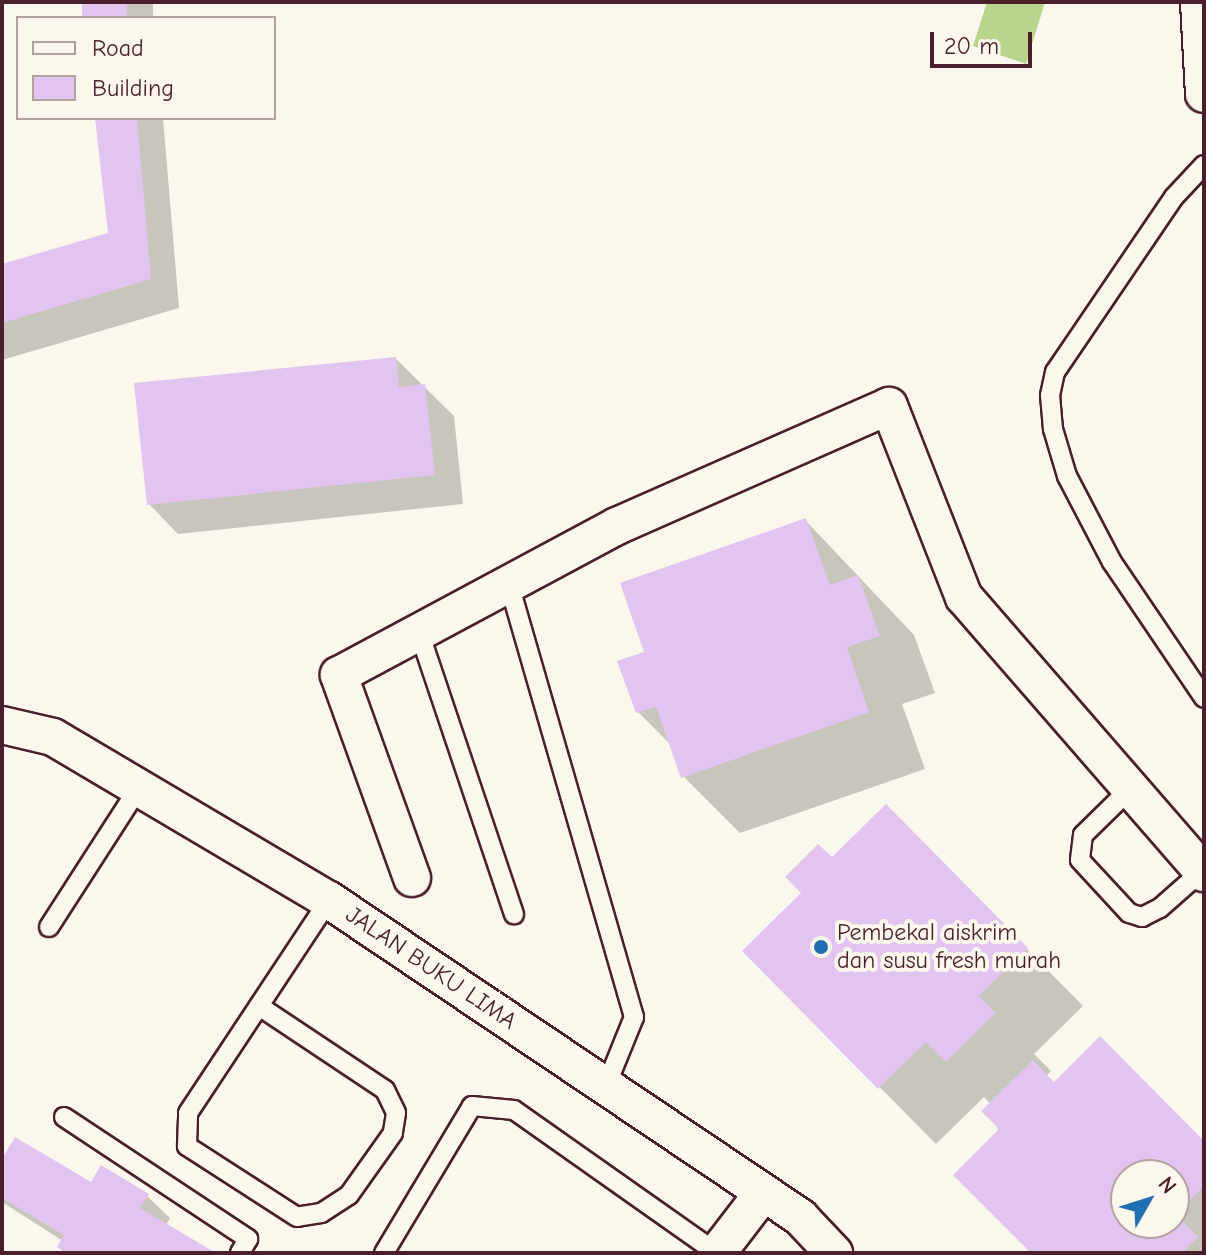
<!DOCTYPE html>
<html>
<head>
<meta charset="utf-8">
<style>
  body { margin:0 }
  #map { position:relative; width:1206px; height:1255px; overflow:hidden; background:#fbf7ec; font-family:"Comic Neue",sans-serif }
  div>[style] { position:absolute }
  .green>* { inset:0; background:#b8d58e }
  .shadow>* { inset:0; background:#0003; transform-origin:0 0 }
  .building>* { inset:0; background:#e2c4f1; transform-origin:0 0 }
  .roads { filter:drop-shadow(2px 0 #4a1f2b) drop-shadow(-2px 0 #4a1f2b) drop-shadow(0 2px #4a1f2b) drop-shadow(0 -2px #4a1f2b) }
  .service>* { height:18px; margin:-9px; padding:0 9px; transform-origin:9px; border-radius:9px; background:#fbf7ec }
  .minor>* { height:36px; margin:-18px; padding:0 18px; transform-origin:18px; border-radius:18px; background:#fbf7ec }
  .dots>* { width:22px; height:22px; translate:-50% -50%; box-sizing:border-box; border:4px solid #fbf7ec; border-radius:50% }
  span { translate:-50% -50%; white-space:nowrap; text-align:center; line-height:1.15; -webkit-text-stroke:8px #fbf7ec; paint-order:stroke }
  .poi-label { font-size:24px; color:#4a1f2b }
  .left { translate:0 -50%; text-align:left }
  .street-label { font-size:24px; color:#4a1f2b }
  .frame { position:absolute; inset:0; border:4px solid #4a1f2b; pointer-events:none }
  .legend { position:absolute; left:16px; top:16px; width:260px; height:104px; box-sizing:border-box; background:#fbf7ec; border:2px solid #b4a19f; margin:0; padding:10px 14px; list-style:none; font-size:24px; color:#4a1f2b }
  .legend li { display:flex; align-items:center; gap:16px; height:40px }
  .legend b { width:40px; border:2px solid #b4a19f }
  .north { position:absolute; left:1110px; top:1159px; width:80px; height:80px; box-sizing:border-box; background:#fbf7ec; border:2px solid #b4a19f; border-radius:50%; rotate:51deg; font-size:22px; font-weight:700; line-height:32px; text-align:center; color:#4a1f2b }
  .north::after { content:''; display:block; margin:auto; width:28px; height:36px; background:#1f6fb2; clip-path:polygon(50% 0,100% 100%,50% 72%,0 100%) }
  .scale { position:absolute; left:930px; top:32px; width:102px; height:36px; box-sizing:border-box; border:4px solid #4a1f2b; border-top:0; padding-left:10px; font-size:24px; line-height:28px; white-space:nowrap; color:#4a1f2b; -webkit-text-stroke:6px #fbf7ec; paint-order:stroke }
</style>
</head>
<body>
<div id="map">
  <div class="green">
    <i style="clip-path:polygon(987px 2px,1045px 2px,1026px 64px,973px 46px)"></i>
  </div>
  <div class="shadow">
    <i style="left:84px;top:2px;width:69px;height:16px"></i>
    <i style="clip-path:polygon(97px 118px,163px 118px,179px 308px,2px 360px,2px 266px,111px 234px)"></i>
    <i style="clip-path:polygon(396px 359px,454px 416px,463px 504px,178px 534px,149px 504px)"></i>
    <i style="clip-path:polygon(806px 521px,914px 635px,935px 693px,902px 704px,925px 769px,740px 833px,683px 776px,673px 747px,638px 712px,647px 653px)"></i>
    <i style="clip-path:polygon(evenodd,886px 807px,1083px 1006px,1034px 1054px,1051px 1071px,1046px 1076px,1054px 1084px,1204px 1144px,1204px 1253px,1033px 1253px,991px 1105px,984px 1097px,936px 1144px,745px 951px,886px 807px,1126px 1175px,1174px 1175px,1174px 1223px,1126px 1223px,1126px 1175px)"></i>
    <i style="clip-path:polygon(2px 1163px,147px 1196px,170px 1218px,166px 1225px,212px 1253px,65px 1253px,59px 1247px,63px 1241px,2px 1202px)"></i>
  </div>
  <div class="building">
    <i style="left:82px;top:2px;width:45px;height:16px"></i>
    <i style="clip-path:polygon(95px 118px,137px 118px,151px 279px,2px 323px,2px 264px,108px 233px)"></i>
    <i style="clip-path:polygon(396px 357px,399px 387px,425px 384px,435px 475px,147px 505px,134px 383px)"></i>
    <i style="clip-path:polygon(806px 518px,830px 585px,858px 575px,880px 636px,847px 647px,869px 712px,681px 778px,656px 707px,636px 713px,617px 661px,644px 652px,620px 583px)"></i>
    <i style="clip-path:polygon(886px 804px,1028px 948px,979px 996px,995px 1013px,946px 1062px,926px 1042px,878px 1089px,742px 951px,801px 893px,785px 877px,818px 844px,832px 857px)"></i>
    <i style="clip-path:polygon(evenodd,1100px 1036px,1204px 1141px,1204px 1186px,1176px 1214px,1198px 1237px,1182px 1253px,1031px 1253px,953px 1175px,999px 1129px,981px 1111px,1033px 1060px,1054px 1082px,1100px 1036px,1126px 1175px,1174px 1175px,1174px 1223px,1126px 1223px,1126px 1175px)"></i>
    <i style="clip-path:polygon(15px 1137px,91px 1182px,101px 1165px,149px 1194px,140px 1208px,216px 1253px,66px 1253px,57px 1247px,64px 1235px,2px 1198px,2px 1159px)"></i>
  </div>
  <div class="roads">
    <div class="service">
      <i style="left:1204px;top:165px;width:44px;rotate:133.2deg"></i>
      <i style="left:1174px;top:197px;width:212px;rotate:124.2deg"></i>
      <i style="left:1055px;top:372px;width:24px;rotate:102deg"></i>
      <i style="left:1050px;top:395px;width:34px;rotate:85deg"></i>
      <i style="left:1053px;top:429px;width:49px;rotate:73.4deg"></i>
      <i style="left:1067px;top:476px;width:97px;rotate:62.4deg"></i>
      <i style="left:1112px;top:562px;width:164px;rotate:55.9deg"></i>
      <i style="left:509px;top:584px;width:451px;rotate:73.9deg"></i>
      <i style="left:634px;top:1017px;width:74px;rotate:112.1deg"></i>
      <i style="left:419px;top:632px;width:298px;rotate:71.4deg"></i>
      <i style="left:1133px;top:786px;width:70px;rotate:135.6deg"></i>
      <i style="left:1083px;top:835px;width:25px;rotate:97deg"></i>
      <i style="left:1080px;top:860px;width:72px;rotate:47.2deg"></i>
      <i style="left:1129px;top:913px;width:14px;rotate:17deg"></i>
      <i style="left:1142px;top:917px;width:20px;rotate:-27deg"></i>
      <i style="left:1160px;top:908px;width:56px;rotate:-41.4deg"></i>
      <i style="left:49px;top:927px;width:168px;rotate:-57.2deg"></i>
      <i style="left:259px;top:1006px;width:151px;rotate:33.7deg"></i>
      <i style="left:385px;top:1090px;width:25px;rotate:64deg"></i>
      <i style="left:396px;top:1113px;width:20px;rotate:99deg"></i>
      <i style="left:393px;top:1133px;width:76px;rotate:125.4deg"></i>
      <i style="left:349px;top:1195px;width:33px;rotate:147deg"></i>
      <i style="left:321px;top:1213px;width:24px;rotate:171deg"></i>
      <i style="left:297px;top:1217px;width:131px;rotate:-147.2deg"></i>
      <i style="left:187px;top:1146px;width:33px;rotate:-88deg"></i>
      <i style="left:188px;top:1113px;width:255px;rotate:-56.5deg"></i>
      <i style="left:64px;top:1117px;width:221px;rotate:33.5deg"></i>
      <i style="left:248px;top:1239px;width:16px;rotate:120deg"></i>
      <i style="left:384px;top:1253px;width:171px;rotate:-59.1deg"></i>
      <i style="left:472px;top:1106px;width:42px;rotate:5.4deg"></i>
      <i style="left:514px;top:1110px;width:248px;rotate:35.2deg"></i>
    </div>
    <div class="minor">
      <i style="left:1199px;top:2px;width:92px;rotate:86.9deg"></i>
      <i style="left:2px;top:725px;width:52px;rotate:13.2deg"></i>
      <i style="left:53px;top:737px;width:321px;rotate:30.6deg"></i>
      <i style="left:329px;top:900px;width:568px;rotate:33.94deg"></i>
      <i style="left:800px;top:1217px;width:50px;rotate:46.6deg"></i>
      <i style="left:412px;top:878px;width:216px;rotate:-109.8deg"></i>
      <i style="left:339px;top:675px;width:315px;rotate:-28.2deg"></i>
      <i style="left:617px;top:526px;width:297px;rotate:-23.8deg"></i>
      <i style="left:889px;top:406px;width:205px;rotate:68.6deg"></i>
      <i style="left:964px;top:597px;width:366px;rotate:49deg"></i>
      <i style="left:717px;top:1253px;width:76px;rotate:-52.5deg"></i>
    </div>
  </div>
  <div class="dots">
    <i style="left:821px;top:947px;background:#1f6fb2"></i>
  </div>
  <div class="poi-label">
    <span class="left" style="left:837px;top:947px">Pembekal aiskrim<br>dan susu fresh murah</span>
  </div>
  <div class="street-label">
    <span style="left:431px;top:968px;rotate:34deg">JALAN BUKU LIMA</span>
  </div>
  <div class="frame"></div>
  <ul class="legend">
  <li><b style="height:10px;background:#fbf7ec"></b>Road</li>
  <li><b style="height:22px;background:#e2c4f1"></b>Building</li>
  </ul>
  <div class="north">N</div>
  <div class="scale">20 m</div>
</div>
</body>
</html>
